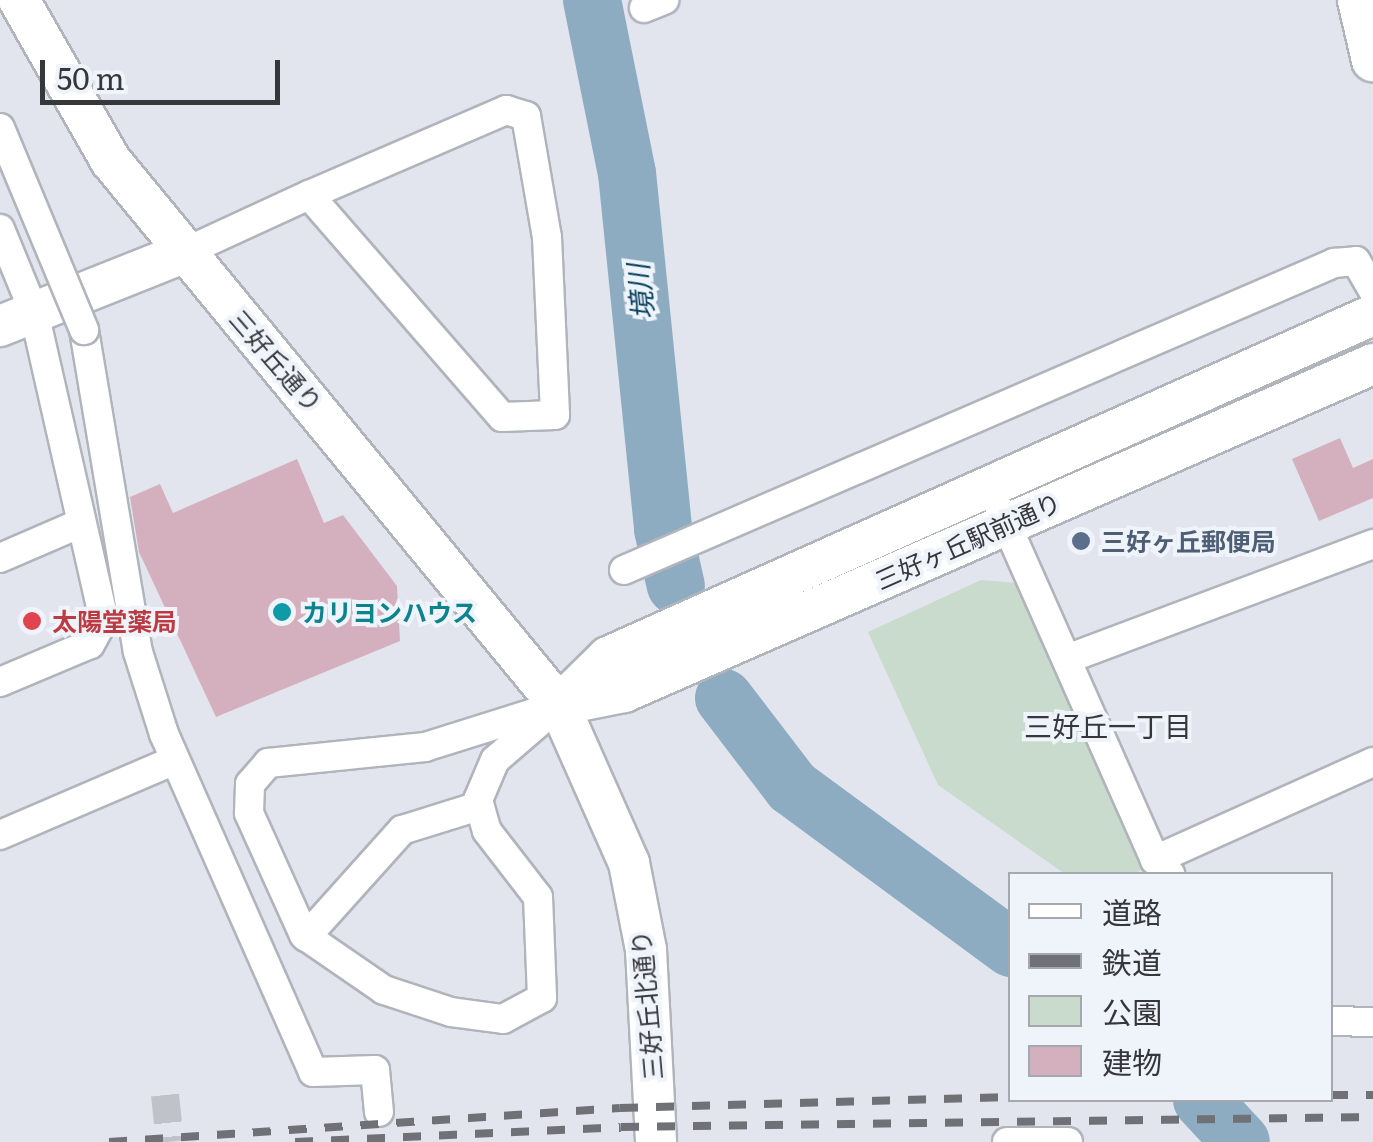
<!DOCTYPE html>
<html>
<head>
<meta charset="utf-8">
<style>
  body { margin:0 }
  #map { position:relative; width:1373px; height:1142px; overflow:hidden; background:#e2e5ed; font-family:Literata,"Noto Sans JP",serif }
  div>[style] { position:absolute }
  .green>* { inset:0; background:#c8dbcd }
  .river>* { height:58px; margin:-29px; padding:0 29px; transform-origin:29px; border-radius:29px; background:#8dacc2 }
  .building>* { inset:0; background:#d4b0bf }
  .street-tunnel>* { height:28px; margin-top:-14px; transform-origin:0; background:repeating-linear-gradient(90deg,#bfc2c9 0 28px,transparent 0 42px) }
  .roads { filter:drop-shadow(2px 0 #b0b4bb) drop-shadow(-2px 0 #b0b4bb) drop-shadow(0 2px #b0b4bb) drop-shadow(0 -2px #b0b4bb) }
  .street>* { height:28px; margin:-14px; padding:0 14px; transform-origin:14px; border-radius:14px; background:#fff }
  .secondary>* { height:40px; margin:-20px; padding:0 20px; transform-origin:20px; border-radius:20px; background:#fff }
  .primary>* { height:42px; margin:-21px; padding:0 21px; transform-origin:21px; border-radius:21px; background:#fff }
  .rail>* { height:8px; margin-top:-4px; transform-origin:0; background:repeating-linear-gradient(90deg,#6f7176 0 18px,transparent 0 36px) }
  .bridges { filter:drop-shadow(2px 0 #b0b4bb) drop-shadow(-2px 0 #b0b4bb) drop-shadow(0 2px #b0b4bb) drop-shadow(0 -2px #b0b4bb) }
  .street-bridge>* { height:28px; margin:-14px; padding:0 14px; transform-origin:14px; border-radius:14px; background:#fff }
  .dots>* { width:28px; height:28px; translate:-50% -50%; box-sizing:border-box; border:5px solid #eff3fa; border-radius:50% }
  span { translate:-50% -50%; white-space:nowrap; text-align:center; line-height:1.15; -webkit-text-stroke:8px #eff3fa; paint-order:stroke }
  .street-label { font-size:25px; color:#35373a }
  .service-label { font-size:25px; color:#4e5e75; font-weight:700 }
  .left { translate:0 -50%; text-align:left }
  .culture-label { font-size:25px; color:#0d838f; font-weight:700 }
  .health-label { font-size:25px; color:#be3a42; font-weight:700 }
  .water-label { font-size:28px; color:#084160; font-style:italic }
  .neighbourhood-label { font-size:28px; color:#35373a }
  .legend { position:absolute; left:1008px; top:872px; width:325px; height:230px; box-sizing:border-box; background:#eff3fa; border:2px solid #a5a8ad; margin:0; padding:12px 18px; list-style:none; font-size:30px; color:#35373a }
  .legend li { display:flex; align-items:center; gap:20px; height:50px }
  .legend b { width:50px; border:2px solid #a5a8ad }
  .scale { position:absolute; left:40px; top:60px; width:240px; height:45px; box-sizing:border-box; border:5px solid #35373a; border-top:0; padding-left:12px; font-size:30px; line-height:35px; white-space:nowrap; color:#35373a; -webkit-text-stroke:8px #eff3fa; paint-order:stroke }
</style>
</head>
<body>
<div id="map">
  <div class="green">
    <i style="clip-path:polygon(981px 580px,1017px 583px,1144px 866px,1136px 874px,1065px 874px,938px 785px,868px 632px)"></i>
  </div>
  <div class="river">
    <i style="left:592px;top:0;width:177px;rotate:78.6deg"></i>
    <i style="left:627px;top:173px;width:358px;rotate:84.2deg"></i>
    <i style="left:663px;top:529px;width:58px;rotate:77.2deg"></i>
    <i style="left:724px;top:698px;width:112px;rotate:52.6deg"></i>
    <i style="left:792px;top:787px;width:272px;rotate:36.3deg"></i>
    <i style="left:1202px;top:1100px;width:57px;rotate:47.1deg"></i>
  </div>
  <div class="building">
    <i style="clip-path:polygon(1340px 438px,1353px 468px,1373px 459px,1373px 498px,1319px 521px,1292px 459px)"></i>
    <i style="clip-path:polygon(297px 459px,324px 523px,343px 515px,397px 586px,400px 641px,216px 717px,139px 552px,130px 497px,160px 484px,173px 513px)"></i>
  </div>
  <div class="street-tunnel">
    <i style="left:165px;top:1095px;width:47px;rotate:83.9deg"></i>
  </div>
  <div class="roads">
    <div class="street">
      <i style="left:644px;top:8px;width:22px;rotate:-22deg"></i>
      <i style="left:0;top:229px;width:90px;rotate:67.7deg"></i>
      <i style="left:34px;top:312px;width:315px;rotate:77.2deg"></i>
      <i style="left:104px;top:619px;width:29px;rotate:119deg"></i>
      <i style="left:90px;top:644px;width:98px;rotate:157.1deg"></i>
      <i style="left:183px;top:253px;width:139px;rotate:-24.7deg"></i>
      <i style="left:309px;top:195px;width:215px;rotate:-23.3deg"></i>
      <i style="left:506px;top:110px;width:21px;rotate:17deg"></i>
      <i style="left:526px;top:116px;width:123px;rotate:80.2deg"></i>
      <i style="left:547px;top:237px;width:178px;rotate:87.4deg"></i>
      <i style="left:555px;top:415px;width:53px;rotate:177.8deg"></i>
      <i style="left:502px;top:417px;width:294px;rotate:-131deg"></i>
      <i style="left:84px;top:330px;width:326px;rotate:80.5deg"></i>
      <i style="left:138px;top:652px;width:86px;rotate:72.4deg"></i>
      <i style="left:164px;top:734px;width:369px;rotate:66.2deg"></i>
      <i style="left:313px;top:1072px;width:62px;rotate:-1.8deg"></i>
      <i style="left:375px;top:1070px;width:42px;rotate:84.6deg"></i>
      <i style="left:1000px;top:510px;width:383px;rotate:66.1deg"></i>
      <i style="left:1155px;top:860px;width:21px;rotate:43deg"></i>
      <i style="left:0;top:558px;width:88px;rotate:-23.4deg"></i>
      <i style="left:624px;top:570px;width:774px;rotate:-23.38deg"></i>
      <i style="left:1334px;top:263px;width:22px;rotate:-5deg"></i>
      <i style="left:1356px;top:261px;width:34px;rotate:60deg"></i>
      <i style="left:1067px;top:659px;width:327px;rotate:-20.6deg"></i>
      <i style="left:559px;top:705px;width:84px;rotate:139.3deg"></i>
      <i style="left:495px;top:760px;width:43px;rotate:113deg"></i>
      <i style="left:478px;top:800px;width:32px;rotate:74deg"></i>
      <i style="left:487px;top:831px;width:83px;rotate:52.3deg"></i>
      <i style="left:538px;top:897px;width:101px;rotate:87.7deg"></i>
      <i style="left:542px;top:998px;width:44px;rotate:151.7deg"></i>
      <i style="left:503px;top:1019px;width:52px;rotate:-172.3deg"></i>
      <i style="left:451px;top:1012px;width:71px;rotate:-161.8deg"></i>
      <i style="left:384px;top:990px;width:97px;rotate:-145.5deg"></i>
      <i style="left:304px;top:935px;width:134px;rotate:-114.3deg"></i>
      <i style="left:249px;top:813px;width:29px;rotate:-88deg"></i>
      <i style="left:250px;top:784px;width:28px;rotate:-49deg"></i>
      <i style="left:268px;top:763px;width:158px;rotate:-5.8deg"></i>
      <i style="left:425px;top:747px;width:140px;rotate:-17.4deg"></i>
      <i style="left:0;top:835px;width:190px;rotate:-23.2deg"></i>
      <i style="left:1155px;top:860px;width:239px;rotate:-24.2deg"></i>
      <i style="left:306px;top:937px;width:144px;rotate:-48.1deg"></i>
      <i style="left:402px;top:830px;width:81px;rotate:-17.3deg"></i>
      <i style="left:1330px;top:1021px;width:43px;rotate:1.3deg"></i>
      <i style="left:1007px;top:1142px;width:61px"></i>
    </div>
    <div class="secondary">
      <i style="left:19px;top:0;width:185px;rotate:60.3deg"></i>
      <i style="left:111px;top:161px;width:705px;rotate:50.53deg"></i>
      <i style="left:559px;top:705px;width:173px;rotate:66.1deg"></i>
      <i style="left:629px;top:863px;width:89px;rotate:78.9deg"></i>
      <i style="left:646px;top:950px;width:192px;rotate:87deg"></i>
      <i style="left:0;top:326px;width:197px;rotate:-21.7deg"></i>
      <i style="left:559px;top:705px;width:69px;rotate:-44.4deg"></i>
      <i style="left:608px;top:657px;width:838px;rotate:-24.09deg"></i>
      <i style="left:559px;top:705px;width:66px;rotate:-11.3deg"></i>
      <i style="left:624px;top:692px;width:818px;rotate:-23.65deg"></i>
    </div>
    <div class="primary">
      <i style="left:1359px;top:0;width:62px;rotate:76.9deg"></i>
    </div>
  </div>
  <div class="rail">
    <i style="left:1330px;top:1095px;width:43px"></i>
    <i style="left:109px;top:1142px;width:512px;rotate:-3.81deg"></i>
    <i style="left:620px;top:1108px;width:391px;rotate:-1.6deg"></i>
    <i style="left:295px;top:1142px;width:326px;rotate:-2.6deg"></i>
    <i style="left:621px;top:1127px;width:752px;rotate:-0.76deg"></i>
  </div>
  <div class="bridges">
    <div class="street-bridge">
      <i style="left:0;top:128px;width:219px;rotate:67.4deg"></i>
    </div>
  </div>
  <div class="dots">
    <i style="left:1081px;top:541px;background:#5c6f8a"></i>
    <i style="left:282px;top:612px;background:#0f9aa8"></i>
    <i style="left:32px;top:621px;background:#e0444e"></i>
  </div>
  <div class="street-label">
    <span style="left:276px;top:361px;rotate:49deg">三好丘通り</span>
    <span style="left:968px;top:541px;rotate:-24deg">三好ヶ丘駅前通り</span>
    <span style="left:647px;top:1005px;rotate:-95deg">三好丘北通り</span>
  </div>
  <div class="service-label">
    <span class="left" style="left:1101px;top:541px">三好ヶ丘郵便局</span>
  </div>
  <div class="culture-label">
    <span class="left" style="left:302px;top:612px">カリヨンハウス</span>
  </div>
  <div class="health-label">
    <span class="left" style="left:52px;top:621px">太陽堂薬局</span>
  </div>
  <div class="water-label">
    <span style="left:639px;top:292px;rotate:-96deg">境川</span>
  </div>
  <div class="neighbourhood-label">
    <span style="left:1108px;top:725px">三好丘一丁目</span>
  </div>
  <ul class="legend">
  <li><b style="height:12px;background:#fff"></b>道路</li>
  <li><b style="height:12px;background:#6f7176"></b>鉄道</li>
  <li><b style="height:28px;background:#c8dbcd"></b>公園</li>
  <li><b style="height:28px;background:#d4b0bf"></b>建物</li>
  </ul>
  <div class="scale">50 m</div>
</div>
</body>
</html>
